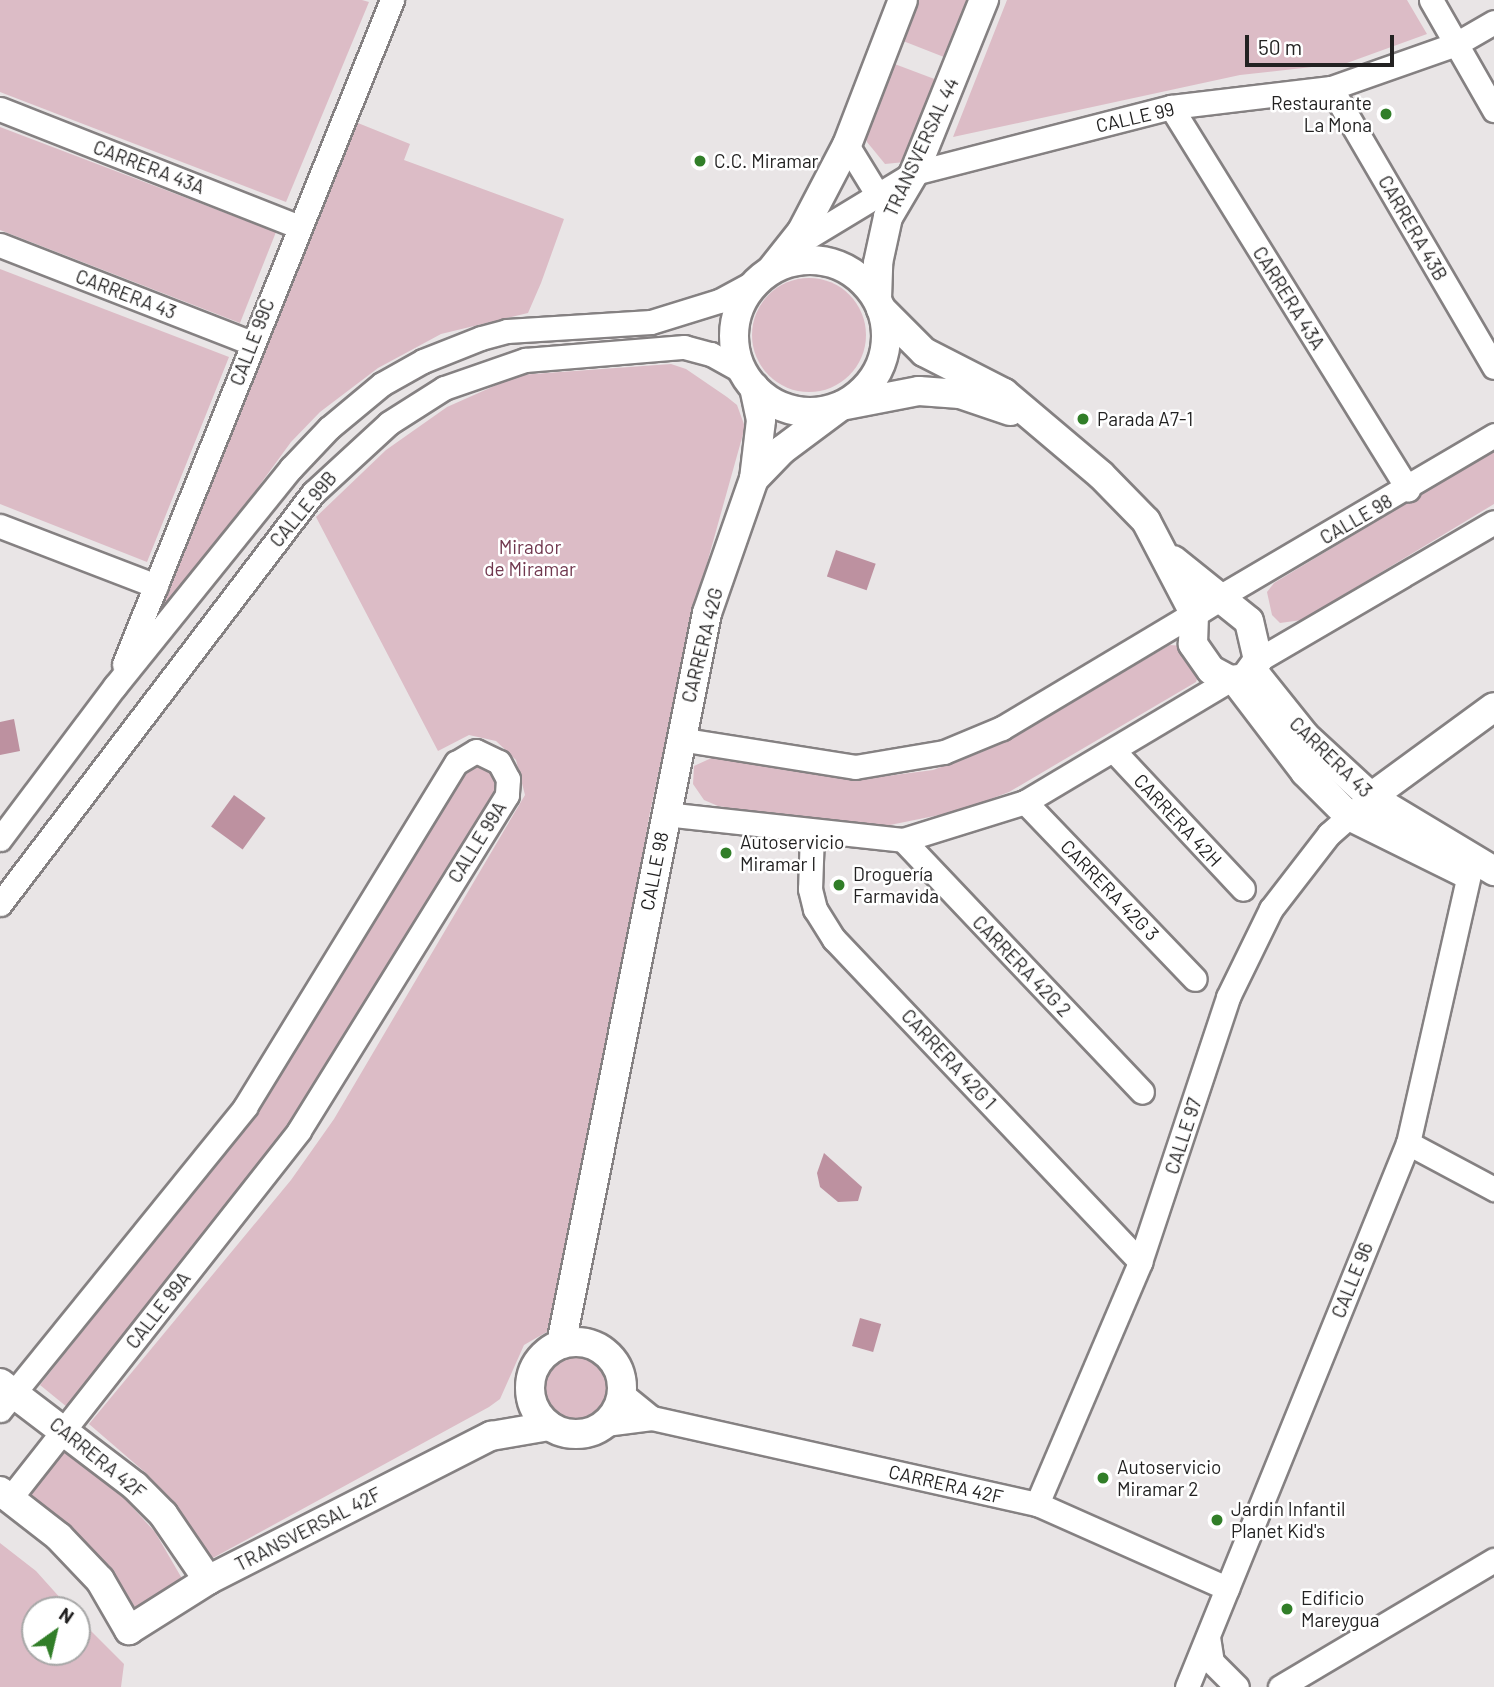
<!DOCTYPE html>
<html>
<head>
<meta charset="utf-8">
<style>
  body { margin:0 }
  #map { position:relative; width:1494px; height:1687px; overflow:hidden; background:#e9e5e6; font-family:Barlow,sans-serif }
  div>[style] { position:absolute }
  .green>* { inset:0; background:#dcbcc6 }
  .round { border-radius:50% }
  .water>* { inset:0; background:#bd91a0; transform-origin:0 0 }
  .roads { filter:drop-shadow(2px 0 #858182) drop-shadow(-2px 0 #858182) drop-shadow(0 2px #858182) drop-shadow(0 -2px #858182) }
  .minor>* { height:23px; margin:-11.5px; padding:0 11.5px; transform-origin:11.5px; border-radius:11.5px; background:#fff }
  .tertiary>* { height:28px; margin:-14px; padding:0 14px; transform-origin:14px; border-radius:14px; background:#fff }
  .tertiary>.ring { margin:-14px; padding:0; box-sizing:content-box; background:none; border:28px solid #fff; border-radius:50% }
  .dots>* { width:19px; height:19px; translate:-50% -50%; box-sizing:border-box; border:4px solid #fff; border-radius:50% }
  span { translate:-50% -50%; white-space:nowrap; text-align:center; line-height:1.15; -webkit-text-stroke:5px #fff; paint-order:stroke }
  .poi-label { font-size:19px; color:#232222 }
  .right { translate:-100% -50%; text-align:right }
  .left { translate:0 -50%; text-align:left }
  .street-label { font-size:19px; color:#232222 }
  .park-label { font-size:19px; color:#70374e }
  .north { position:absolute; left:21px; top:1596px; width:70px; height:70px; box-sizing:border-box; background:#fff; border:2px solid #a7a7a7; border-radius:50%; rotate:34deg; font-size:19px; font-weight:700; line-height:28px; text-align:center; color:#232222 }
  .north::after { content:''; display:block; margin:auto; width:24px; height:32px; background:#317e28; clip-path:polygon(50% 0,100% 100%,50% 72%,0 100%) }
  .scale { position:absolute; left:1245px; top:35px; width:149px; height:32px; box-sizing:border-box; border:4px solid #232222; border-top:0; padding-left:9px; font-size:21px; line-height:24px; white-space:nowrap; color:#232222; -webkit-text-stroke:5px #fff; paint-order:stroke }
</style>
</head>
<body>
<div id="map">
  <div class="green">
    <i style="clip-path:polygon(0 0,362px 0,369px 2px,286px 202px,0 92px)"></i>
    <i style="clip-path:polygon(913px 0,973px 0,949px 59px,898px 39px)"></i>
    <i style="clip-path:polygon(1007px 0,1407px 0,1427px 34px,1347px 63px,1240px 75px,953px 137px)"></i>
    <i style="clip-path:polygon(892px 63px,945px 83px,905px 162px,885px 164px,867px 142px,864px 128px)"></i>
    <i style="clip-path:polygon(353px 121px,410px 144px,404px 160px,564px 219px,541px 283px,528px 313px,441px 334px,378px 368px,320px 412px,291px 442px,146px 641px)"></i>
    <i style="clip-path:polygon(0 127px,276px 232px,240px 323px,0 230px)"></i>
    <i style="clip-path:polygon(0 269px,229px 357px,147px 562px,0 504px)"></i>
    <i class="round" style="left:752px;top:278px;width:114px;height:114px"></i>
    <i style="clip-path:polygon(671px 364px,686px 369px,727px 397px,737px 405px,745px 427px,692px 617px,650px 812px,570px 1280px,550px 1330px,524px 1345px,500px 1399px,489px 1407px,211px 1559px,147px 1474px,89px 1424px,291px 1180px,334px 1119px,525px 795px,516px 760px,496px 741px,469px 735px,438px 751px,316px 517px,386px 450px,447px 407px,519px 375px)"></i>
    <i style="clip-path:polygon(1494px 450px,1494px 504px,1302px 620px,1280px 623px,1272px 615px,1267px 592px,1274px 583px)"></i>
    <i style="clip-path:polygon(1170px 645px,1184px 646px,1200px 670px,1196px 682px,1009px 792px,959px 811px,885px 826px,845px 826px,718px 806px,704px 800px,693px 784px,694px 766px,718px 755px,872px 778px,933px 770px,982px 752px)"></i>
    <i style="clip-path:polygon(477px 761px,499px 776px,497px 793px,290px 1128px,67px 1407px,40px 1385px,259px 1109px,464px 767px)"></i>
    <i class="round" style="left:534px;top:1348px;width:82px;height:82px"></i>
    <i style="clip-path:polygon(62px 1450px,124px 1498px,155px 1532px,184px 1582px,135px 1607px,77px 1534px,28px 1496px)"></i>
    <i style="clip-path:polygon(0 1543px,36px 1571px,71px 1610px,35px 1610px,35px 1652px,77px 1652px,77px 1617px,124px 1664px,121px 1687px,0 1687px)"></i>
  </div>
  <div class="water">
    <i style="left:836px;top:550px;width:42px;height:28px;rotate:19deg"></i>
    <i style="clip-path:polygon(14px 719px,20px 751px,0 755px,0 722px)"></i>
    <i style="left:234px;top:795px;width:39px;height:39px;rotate:36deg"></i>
    <i style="clip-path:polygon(824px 1153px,862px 1187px,858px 1201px,838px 1202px,820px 1187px,817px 1173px)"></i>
    <i style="left:860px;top:1318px;width:22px;height:29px;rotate:16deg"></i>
  </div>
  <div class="roads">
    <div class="minor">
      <i style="left:1431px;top:0;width:127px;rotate:60.2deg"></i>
      <i style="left:1331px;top:88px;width:323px;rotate:59.7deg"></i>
      <i style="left:1171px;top:107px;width:450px;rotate:58.2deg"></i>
      <i style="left:0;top:109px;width:319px;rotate:21.5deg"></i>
      <i style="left:847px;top:145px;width:57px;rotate:58.5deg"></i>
      <i style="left:0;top:245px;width:270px;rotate:21.3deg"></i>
      <i style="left:792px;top:247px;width:143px;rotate:-31.2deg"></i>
      <i style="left:914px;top:173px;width:265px;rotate:-14.4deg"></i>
      <i style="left:1171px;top:107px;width:161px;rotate:-6.8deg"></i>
      <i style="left:1331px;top:88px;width:133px;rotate:-19.4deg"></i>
      <i style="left:1456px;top:44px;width:44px;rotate:-30.1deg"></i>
      <i style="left:0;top:526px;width:167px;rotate:21deg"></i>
      <i style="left:1216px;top:599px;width:323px;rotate:-30.5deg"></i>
      <i style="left:1258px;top:660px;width:273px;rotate:-30.3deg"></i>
      <i style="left:124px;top:664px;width:716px;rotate:-68.02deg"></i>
      <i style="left:679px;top:739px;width:178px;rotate:9deg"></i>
      <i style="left:855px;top:767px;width:90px;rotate:-9.6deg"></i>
      <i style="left:944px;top:752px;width:63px;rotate:-22.5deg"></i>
      <i style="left:1002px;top:728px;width:224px;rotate:-30.9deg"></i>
      <i style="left:1113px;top:750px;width:190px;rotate:46.9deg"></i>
      <i style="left:1025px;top:802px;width:245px;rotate:46.2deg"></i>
      <i style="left:665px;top:814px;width:239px;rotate:6.2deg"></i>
      <i style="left:903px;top:840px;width:128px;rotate:-17.3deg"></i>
      <i style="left:1025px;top:802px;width:239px;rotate:-30.8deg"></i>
      <i style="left:812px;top:833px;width:56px;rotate:92deg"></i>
      <i style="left:810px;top:889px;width:21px;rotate:76deg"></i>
      <i style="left:815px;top:909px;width:36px;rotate:58deg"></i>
      <i style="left:834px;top:939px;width:445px;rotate:46.5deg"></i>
      <i style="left:0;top:839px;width:191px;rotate:-53.1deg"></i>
      <i style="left:115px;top:686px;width:280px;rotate:-51.1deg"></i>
      <i style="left:291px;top:468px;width:55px;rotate:-46.5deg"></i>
      <i style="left:329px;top:428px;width:69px;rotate:-39.7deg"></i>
      <i style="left:382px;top:384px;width:47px;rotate:-29.3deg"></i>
      <i style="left:423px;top:361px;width:62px;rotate:-21.6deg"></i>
      <i style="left:481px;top:338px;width:27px;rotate:-15deg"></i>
      <i style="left:507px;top:331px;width:144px;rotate:-3.6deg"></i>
      <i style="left:651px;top:322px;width:71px;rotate:-17.2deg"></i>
      <i style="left:719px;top:301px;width:42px;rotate:-28.4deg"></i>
      <i style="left:903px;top:840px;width:347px;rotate:46.5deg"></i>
      <i style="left:0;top:904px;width:517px;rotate:-52.71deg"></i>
      <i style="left:313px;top:493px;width:103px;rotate:-42.6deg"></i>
      <i style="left:389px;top:423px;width:65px;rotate:-32.5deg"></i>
      <i style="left:444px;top:388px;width:86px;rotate:-19.1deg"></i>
      <i style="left:525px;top:360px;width:160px;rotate:-4.7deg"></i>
      <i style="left:684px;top:347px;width:28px;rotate:15deg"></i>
      <i style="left:711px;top:354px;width:38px;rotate:29deg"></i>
      <i style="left:1408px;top:1143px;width:98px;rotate:28.1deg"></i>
      <i style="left:622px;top:1394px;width:38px;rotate:39deg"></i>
      <i style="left:0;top:1410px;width:390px;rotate:-51deg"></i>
      <i style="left:245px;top:1107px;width:404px;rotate:-58.5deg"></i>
      <i style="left:456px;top:763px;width:23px;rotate:-31deg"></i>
      <i style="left:476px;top:751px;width:25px;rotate:26deg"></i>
      <i style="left:499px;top:762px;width:19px;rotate:62deg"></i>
      <i style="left:508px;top:779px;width:16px;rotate:94deg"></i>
      <i style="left:507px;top:795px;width:395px;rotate:121.8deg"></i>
      <i style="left:299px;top:1131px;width:469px;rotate:128.2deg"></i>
      <i style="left:605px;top:1424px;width:47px;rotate:-7.3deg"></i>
      <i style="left:652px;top:1418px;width:394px;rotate:12.6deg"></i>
      <i style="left:1037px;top:1504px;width:208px;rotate:23.9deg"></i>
      <i style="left:1037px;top:1504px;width:263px;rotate:-66.9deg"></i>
      <i style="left:1140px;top:1262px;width:279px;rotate:-71.6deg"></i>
      <i style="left:1228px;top:997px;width:98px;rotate:-64deg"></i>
      <i style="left:1271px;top:909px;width:95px;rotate:-52.3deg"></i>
      <i style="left:1329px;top:834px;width:43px;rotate:-41.2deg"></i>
      <i style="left:1208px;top:1637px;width:25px;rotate:81deg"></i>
      <i style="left:1212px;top:1662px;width:35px;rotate:45deg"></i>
      <i style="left:1187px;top:1687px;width:587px;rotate:-67.89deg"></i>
      <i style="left:1408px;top:1143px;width:292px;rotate:-77.2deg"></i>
      <i style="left:1280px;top:1687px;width:249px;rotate:-30.7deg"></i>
    </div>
    <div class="tertiary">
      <i class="ring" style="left:734px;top:260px;width:124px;height:124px"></i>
      <i style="left:772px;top:269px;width:48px;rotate:-51.7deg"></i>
      <i style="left:802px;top:231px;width:97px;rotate:-62.4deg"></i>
      <i style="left:847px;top:145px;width:155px;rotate:-68.9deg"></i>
      <i style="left:877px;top:299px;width:36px;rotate:-88deg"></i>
      <i style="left:878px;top:263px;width:47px;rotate:-77.7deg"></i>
      <i style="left:888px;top:217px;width:51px;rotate:-59.4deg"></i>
      <i style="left:914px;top:173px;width:187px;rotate:-68deg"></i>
      <i style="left:881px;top:309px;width:61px;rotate:45deg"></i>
      <i style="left:924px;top:352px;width:90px;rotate:27.1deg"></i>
      <i style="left:1004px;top:393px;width:127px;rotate:40.2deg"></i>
      <i style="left:1101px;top:475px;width:64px;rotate:45.6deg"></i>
      <i style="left:1146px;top:521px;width:104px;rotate:62.4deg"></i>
      <i style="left:754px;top:479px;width:40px;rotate:-46deg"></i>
      <i style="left:782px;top:450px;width:74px;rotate:-36.7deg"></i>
      <i style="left:841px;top:406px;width:79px;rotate:-10.9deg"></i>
      <i style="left:919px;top:391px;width:41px;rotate:4.2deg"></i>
      <i style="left:960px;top:394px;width:53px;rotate:18.8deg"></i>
      <i style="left:1173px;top:560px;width:97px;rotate:38.8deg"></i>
      <i style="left:1249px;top:621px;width:40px;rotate:77deg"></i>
      <i style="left:1258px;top:660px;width:22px;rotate:126deg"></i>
      <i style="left:1245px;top:678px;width:15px;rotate:172deg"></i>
      <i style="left:1230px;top:680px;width:21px;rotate:-152deg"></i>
      <i style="left:1211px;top:670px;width:32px;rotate:-125deg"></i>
      <i style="left:1193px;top:644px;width:31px;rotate:-88deg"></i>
      <i style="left:1194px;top:613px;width:26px;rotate:-32deg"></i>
      <i style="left:1253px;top:671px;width:83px;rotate:51.3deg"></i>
      <i style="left:1305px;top:736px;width:90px;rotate:42.7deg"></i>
      <i style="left:1371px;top:797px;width:144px;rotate:31deg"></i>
      <i style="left:1235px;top:680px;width:116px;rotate:52.7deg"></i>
      <i style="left:1305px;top:772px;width:62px;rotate:45deg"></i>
      <i style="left:1349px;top:816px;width:127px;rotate:26.2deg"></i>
      <i style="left:1371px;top:797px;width:152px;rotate:-36.2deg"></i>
      <i class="ring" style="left:530px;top:1342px;width:64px;height:64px"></i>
      <i style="left:561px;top:1344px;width:745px;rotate:-78.71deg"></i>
      <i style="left:707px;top:613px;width:142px;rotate:-70.7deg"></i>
      <i style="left:754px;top:479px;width:59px;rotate:-83.2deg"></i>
      <i style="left:761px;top:420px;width:34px;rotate:-102deg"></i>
      <i style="left:0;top:1383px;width:170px;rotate:37.3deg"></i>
      <i style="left:135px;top:1486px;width:40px;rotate:45deg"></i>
      <i style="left:163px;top:1514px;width:80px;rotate:55.7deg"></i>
      <i style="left:0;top:1491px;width:75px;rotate:37.9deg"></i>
      <i style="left:59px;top:1537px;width:59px;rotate:46.4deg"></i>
      <i style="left:100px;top:1580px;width:58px;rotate:59.9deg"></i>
      <i style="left:129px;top:1630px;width:93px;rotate:-32.3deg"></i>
      <i style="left:208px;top:1580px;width:318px;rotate:-27deg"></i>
      <i style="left:491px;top:1436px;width:59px;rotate:-9.8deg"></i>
    </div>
  </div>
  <div class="dots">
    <i style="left:1386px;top:114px;background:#317e28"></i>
    <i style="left:700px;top:161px;background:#317e28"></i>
    <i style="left:1083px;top:419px;background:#317e28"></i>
    <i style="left:726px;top:853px;background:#317e28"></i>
    <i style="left:839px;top:885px;background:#317e28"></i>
    <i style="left:1103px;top:1478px;background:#317e28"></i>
    <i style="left:1217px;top:1520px;background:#317e28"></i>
    <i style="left:1287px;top:1609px;background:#317e28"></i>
  </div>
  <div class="poi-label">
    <span class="right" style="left:1372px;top:114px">Restaurante<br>La Mona</span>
    <span class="left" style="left:714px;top:161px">C.C. Miramar</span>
    <span class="left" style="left:1097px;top:419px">Parada A7-1</span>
    <span class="left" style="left:740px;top:853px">Autoservicio<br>Miramar I</span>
    <span class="left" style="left:853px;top:885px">Droguería<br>Farmavida</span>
    <span class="left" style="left:1117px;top:1478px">Autoservicio<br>Miramar 2</span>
    <span class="left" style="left:1231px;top:1520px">Jardin Infantil<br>Planet Kid's</span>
    <span class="left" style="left:1301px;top:1609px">Edificio<br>Mareygua</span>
  </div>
  <div class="street-label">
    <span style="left:1135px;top:117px;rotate:-13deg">CALLE 99</span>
    <span style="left:921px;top:147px;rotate:-65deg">TRANSVERSAL 44</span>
    <span style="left:149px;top:167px;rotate:21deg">CARRERA 43A</span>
    <span style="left:1413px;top:228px;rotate:60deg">CARRERA 43B</span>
    <span style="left:126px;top:294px;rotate:21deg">CARRERA 43</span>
    <span style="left:1289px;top:298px;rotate:58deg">CARRERA 43A</span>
    <span style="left:252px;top:342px;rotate:-69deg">CALLE 99C</span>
    <span style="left:303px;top:509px;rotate:-50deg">CALLE 99B</span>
    <span style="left:1356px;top:519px;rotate:-30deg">CALLE 98</span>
    <span style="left:702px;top:645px;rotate:-76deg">CARRERA 42G</span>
    <span style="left:1331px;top:757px;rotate:44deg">CARRERA 43</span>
    <span style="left:1178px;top:820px;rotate:47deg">CARRERA 42H</span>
    <span style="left:477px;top:842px;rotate:-58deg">CALLE 99A</span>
    <span style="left:654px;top:871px;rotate:-79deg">CALLE 98</span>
    <span style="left:1110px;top:890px;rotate:46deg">CARRERA 42G 3</span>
    <span style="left:1022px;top:966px;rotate:46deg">CARRERA 42G 2</span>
    <span style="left:949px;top:1059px;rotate:47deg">CARRERA 42G 1</span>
    <span style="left:1183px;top:1136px;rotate:-72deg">CALLE 97</span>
    <span style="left:1352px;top:1280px;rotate:-68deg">CALLE 96</span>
    <span style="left:158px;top:1310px;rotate:-52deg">CALLE 99A</span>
    <span style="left:98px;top:1458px;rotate:39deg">CARRERA 42F</span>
    <span style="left:946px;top:1484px;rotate:13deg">CARRERA 42F</span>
    <span style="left:308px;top:1529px;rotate:-27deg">TRANSVERSAL 42F</span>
  </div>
  <div class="park-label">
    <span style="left:530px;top:558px">Mirador<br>de Miramar</span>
  </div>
  <div class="north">N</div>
  <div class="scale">50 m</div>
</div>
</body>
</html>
